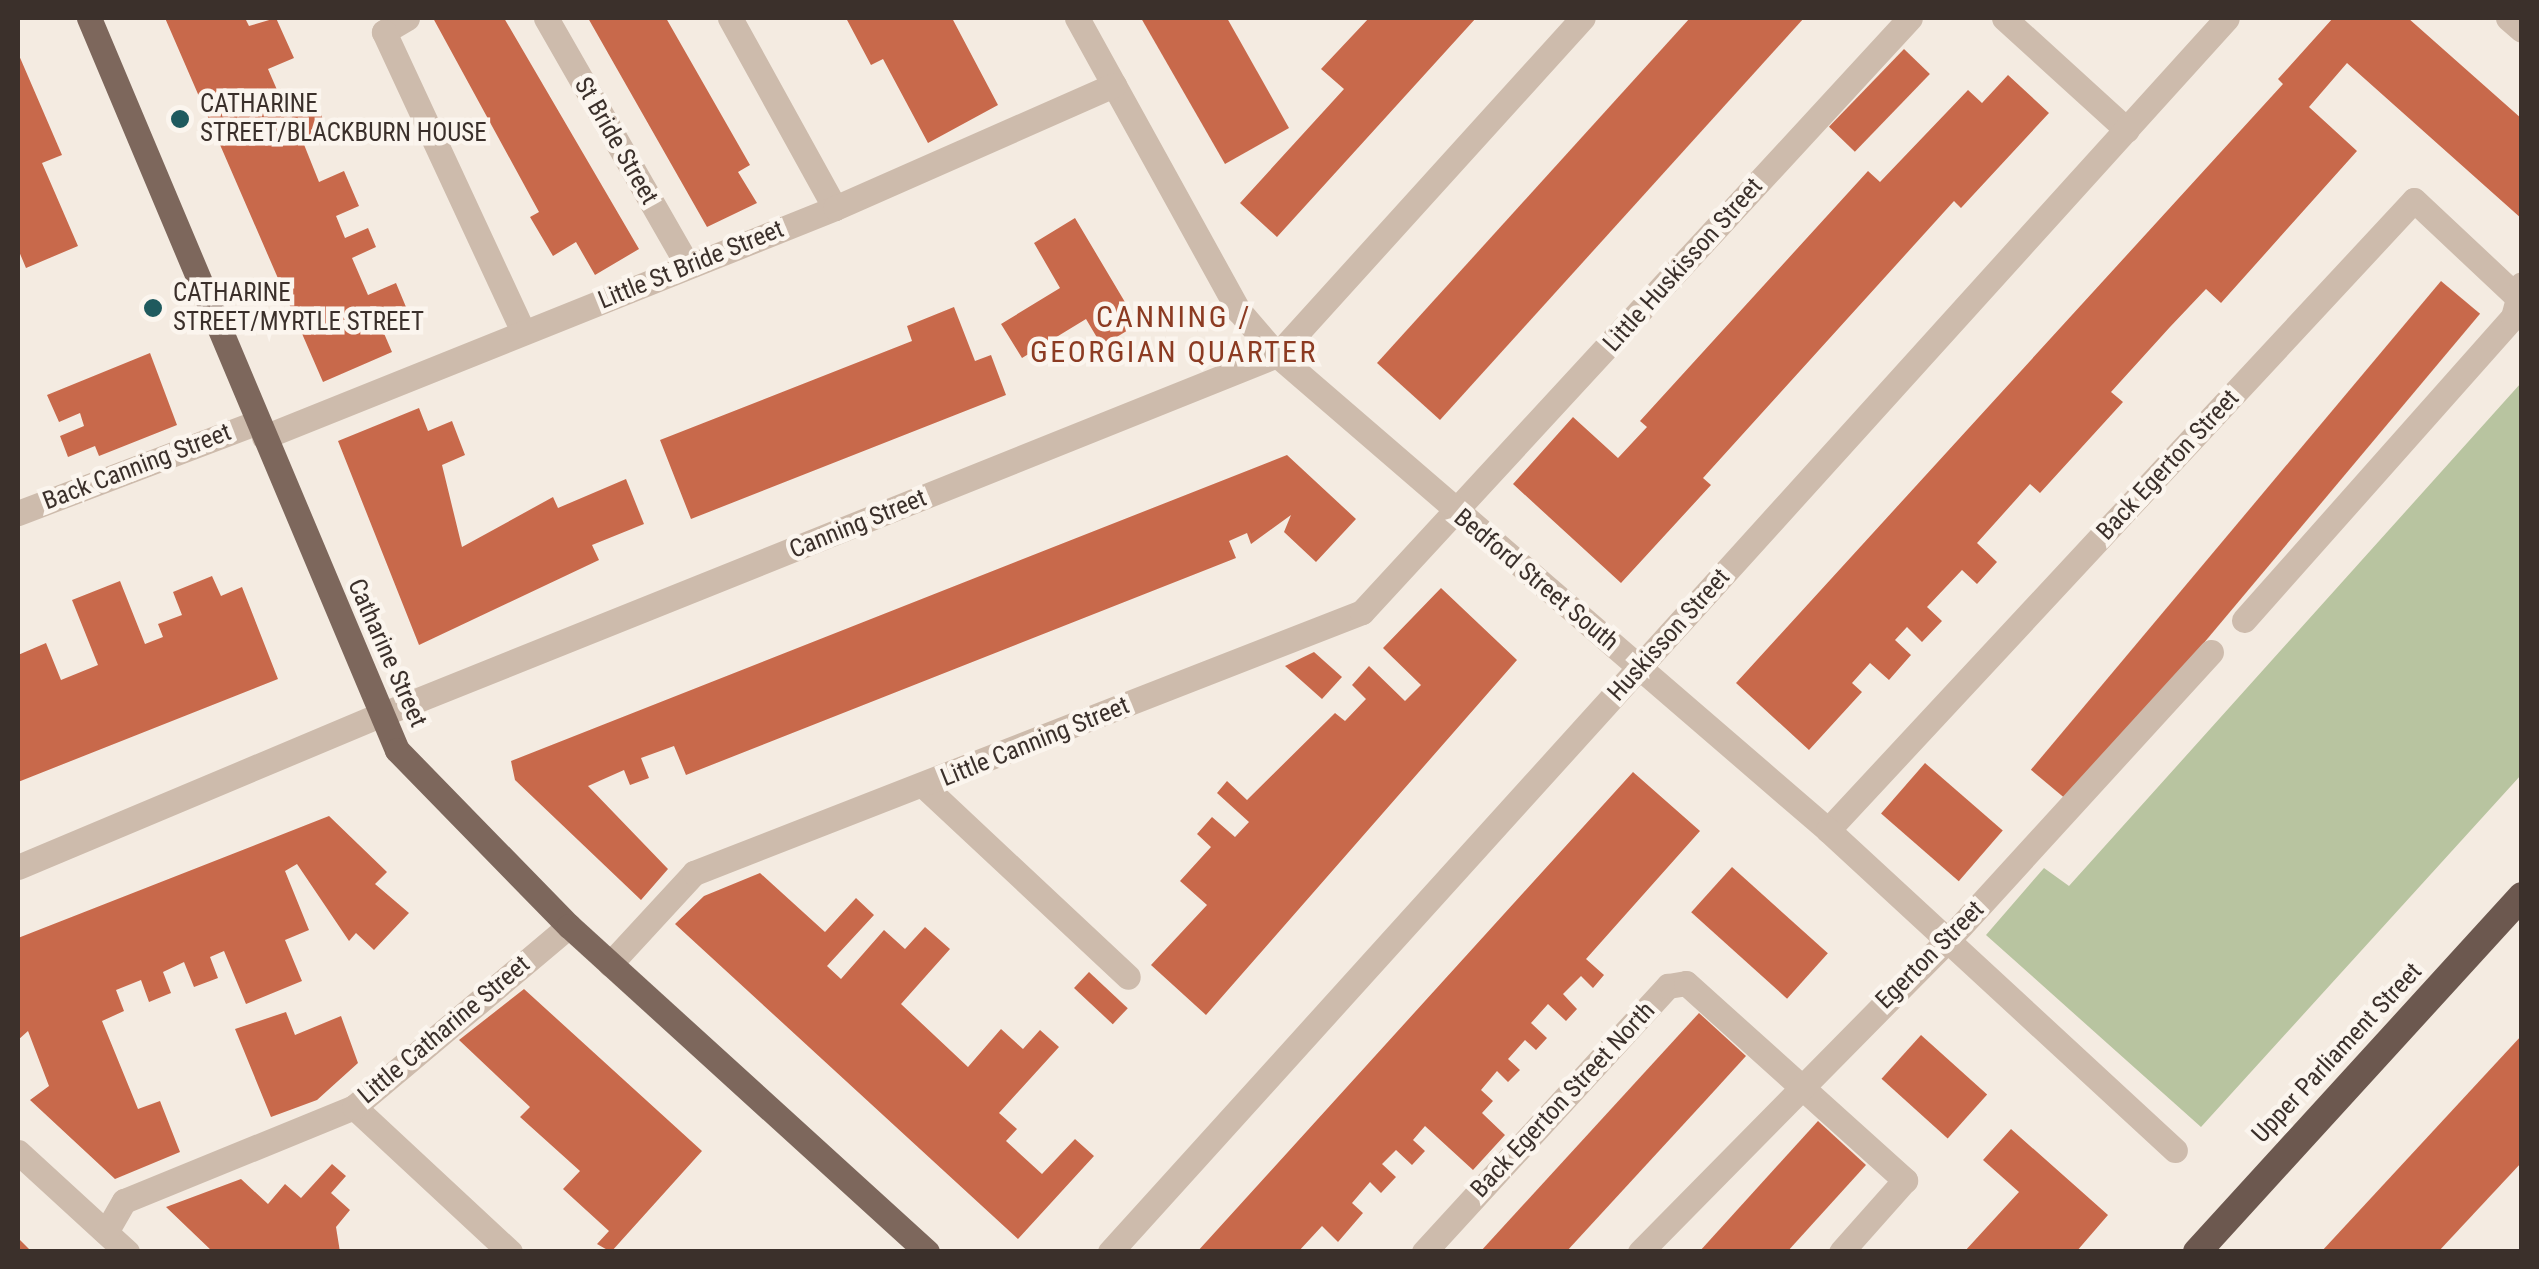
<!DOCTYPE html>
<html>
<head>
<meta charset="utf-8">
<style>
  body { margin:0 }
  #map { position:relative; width:2539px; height:1269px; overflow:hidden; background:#f4ebe1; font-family:"Roboto Condensed",sans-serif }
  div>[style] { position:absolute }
  .green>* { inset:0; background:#b8c4a0 }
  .building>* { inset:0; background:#c8694b; transform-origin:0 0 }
  .service>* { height:25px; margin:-12.5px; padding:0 12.5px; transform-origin:12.5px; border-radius:12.5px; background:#cdbbac }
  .minor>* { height:25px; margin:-12.5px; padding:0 12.5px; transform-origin:12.5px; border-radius:12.5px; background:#cdbbac }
  .tertiary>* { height:25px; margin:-12.5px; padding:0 12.5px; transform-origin:12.5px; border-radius:12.5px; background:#cdbbac }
  .primary>* { height:25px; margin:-12.5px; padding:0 12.5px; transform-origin:12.5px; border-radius:12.5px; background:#7d675c }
  .trunk>* { height:28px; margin:-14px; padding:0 14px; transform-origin:14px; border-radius:14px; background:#6c584f }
  .dots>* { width:28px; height:28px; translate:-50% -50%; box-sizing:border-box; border:5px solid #fbf5ee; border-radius:50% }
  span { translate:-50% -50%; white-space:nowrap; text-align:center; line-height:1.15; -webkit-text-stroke:9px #fbf5ee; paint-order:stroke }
  .poi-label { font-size:25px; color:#3b302b }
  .left { translate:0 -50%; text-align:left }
  .street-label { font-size:25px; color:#3b302b }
  .quarter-label { font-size:30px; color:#8c3b22; letter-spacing:2.5px }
  .frame { position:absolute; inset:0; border:20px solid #3b302b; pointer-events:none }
</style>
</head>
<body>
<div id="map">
  <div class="green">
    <i style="clip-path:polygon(2521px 383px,2521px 775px,2201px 1127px,1986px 935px,2044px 868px,2069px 886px)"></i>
  </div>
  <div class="building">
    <i style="clip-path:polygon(165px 18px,245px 18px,249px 26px,276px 18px,294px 58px,268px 69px,284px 106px,312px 94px,328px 131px,303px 142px,319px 182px,344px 171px,359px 206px,336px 216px,345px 238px,368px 228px,376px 247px,352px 258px,368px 295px,396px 283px,411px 319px,383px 331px,392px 352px,323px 382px)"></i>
    <i style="clip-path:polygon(433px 18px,504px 18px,639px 249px,595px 275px,576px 242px,553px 256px,530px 217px,539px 212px)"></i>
    <i style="clip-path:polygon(588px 18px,666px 18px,750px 165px,738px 172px,757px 203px,707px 227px)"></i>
    <i style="clip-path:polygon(846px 18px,952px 18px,998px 105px,928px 143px,883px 59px,871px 65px)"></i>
    <i style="clip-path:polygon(1141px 18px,1227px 18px,1289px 128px,1225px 164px)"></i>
    <i style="clip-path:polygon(1369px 18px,1476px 18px,1277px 237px,1240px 203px,1344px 89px,1321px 69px)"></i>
    <i style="clip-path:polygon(1690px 18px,1804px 18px,1440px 420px,1377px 363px)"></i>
    <i style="clip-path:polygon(2333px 18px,2408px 18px,2522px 119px,2522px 219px,2347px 63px,2309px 107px,2357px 151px,2221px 303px,2206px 289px,2170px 327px,2111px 392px,2123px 402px,2040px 493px,2030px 484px,1977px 543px,1997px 562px,1977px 584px,1962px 570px,1927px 607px,1942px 621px,1922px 642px,1907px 627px,1895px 640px,1911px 655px,1889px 680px,1870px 663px,1852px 683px,1862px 692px,1809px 750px,1736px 683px,2283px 84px,2278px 79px)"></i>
    <i style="left:1904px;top:49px;width:36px;height:108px;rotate:44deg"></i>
    <i style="clip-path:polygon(18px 53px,62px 155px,42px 163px,78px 246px,26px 268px,18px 249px)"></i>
    <i style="clip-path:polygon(2008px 75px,2049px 113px,1961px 208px,1954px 201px,1703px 478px,1711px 485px,1621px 583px,1513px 484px,1573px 417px,1618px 458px,1647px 427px,1640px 421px,1868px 171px,1880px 182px,1968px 90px,1982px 103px)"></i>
    <i style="clip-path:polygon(1075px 218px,1138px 324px,1102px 346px,1086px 319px,1022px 358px,1001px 324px,1060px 288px,1034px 243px)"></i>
    <i style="left:2441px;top:281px;width:51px;height:638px;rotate:40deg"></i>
    <i style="clip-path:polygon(954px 307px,975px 361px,991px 355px,1006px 395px,691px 519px,660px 440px,912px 341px,907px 326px)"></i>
    <i style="clip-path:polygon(150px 353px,177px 425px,99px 456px,95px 446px,68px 457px,60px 436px,84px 426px,80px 413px,59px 422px,47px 395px)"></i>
    <i style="clip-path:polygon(419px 408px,428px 431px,452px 421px,465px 455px,442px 465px,462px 547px,553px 497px,558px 508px,626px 479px,644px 524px,592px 545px,599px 560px,419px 645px,338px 441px)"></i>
    <i style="clip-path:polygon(1287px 455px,1356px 519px,1316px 562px,1284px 532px,1291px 515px,1251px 544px,1247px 533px,1229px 541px,1236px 558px,686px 775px,674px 746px,641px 758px,649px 778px,630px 785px,624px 770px,588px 786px,668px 869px,641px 900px,515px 780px,511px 761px)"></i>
    <i style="clip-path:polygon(212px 576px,221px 596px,242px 587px,278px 679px,18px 782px,18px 655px,46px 643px,61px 680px,98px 665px,72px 600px,120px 581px,145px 644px,163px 637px,158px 624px,182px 615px,173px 592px)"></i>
    <i style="clip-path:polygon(1441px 588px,1517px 660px,1206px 1015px,1151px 965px,1207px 905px,1180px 881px,1211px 847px,1197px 834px,1212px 817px,1235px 837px,1249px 822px,1217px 793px,1227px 781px,1247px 800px,1335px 713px,1345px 721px,1366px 699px,1352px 685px,1369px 666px,1405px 701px,1421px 685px,1383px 648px)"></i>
    <i style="clip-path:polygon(1314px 652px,1342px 677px,1322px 699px,1285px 666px)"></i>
    <i style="left:1925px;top:763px;width:103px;height:67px;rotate:41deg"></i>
    <i style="clip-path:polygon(1633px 772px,1700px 831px,1586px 959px,1604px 975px,1593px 988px,1581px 976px,1563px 994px,1577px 1009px,1566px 1021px,1548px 1004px,1531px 1023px,1547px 1038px,1536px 1050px,1525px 1040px,1508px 1059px,1520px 1070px,1508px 1082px,1497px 1071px,1481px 1090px,1493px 1101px,1482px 1113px,1505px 1135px,1473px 1170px,1425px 1126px,1413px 1140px,1425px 1151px,1412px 1165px,1396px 1150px,1382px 1164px,1396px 1177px,1381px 1193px,1370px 1182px,1352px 1203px,1363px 1213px,1338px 1242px,1322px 1226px,1298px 1252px,1197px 1252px)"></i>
    <i style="clip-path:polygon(329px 816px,387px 872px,375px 884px,409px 913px,374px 950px,356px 933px,349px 941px,297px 864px,285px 871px,309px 930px,285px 940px,302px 981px,246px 1004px,224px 951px,210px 957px,218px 978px,194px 987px,184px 962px,163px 972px,171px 993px,149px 1002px,141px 980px,116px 990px,124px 1011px,102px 1021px,138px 1109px,160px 1101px,180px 1152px,115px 1179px,30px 1100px,49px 1086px,28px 1031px,18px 1040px,18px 938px)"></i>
    <i style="left:1732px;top:867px;width:129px;height:61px;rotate:42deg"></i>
    <i style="clip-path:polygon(760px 873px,825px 932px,856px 898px,874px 915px,827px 966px,841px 979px,884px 930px,905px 949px,925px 927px,950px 949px,901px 1004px,968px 1067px,1001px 1029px,1023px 1049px,1040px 1030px,1059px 1047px,999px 1113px,1017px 1129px,1006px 1141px,1042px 1174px,1075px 1139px,1094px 1156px,1018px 1239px,675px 924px,704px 896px)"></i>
    <i style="left:1089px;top:972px;width:53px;height:22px;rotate:43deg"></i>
    <i style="clip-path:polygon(524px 989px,702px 1151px,611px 1252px,597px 1244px,609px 1231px,563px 1189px,580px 1171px,520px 1117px,530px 1107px,459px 1040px)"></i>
    <i style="clip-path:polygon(286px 1012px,295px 1035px,341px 1016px,358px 1063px,317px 1100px,271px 1117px,235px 1029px)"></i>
    <i style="clip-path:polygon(1699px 1013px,1746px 1056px,1705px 1101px,1566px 1252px,1480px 1252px)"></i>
    <i style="left:1921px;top:1035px;width:89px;height:59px;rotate:42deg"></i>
    <i style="clip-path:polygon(2522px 1035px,2522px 1162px,2438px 1252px,2321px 1252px)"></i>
    <i style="clip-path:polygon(1818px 1121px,1866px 1165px,1787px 1252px,1699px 1252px)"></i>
    <i style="clip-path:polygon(2011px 1129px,2108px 1215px,2076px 1252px,1964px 1252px,2019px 1192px,1983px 1160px)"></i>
    <i style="clip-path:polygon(332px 1164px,346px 1176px,331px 1193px,350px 1210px,336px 1227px,340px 1252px,213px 1252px,166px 1207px,241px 1179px,268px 1204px,285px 1184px,301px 1198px)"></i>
    <i style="clip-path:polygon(18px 1238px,32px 1252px,18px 1252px)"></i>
  </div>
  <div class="service">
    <i style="left:407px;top:18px;width:27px;rotate:149deg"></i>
    <i style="left:384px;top:32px;width:331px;rotate:65.1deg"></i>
    <i style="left:730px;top:18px;width:217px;rotate:61.1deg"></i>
    <i style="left:2004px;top:18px;width:166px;rotate:42.3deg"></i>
    <i style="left:924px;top:786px;width:279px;rotate:43.1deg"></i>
    <i style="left:1828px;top:830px;width:860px;rotate:-47.07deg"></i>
    <i style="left:2414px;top:200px;width:136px;rotate:43.2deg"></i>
    <i style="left:610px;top:964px;width:124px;rotate:-47.3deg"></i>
    <i style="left:694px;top:873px;width:717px;rotate:-21.34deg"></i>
    <i style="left:1362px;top:612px;width:808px;rotate:-47.31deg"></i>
    <i style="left:354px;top:1107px;width:213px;rotate:42.9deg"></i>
    <i style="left:1424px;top:1252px;width:361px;rotate:-47.5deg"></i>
    <i style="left:1668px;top:986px;width:18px;rotate:-9deg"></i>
    <i style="left:1686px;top:983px;width:295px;rotate:42deg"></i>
    <i style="left:1905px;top:1180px;width:96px;rotate:131.6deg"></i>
  </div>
  <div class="minor">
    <i style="left:546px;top:18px;width:284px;rotate:60.2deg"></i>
    <i style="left:1077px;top:18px;width:335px;rotate:61.1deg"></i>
    <i style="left:1239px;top:311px;width:58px;rotate:49.2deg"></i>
    <i style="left:1277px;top:355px;width:727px;rotate:40.76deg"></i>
    <i style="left:1828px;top:830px;width:472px;rotate:42.7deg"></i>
    <i style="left:2508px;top:18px;width:18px;rotate:41deg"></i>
    <i style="left:264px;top:437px;width:615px;rotate:-21.85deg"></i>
    <i style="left:835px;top:208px;width:305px;rotate:-23.8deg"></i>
    <i style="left:18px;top:513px;width:256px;rotate:-20.8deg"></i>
    <i style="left:2244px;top:620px;width:405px;rotate:-48.4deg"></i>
    <i style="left:2513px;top:317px;width:34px;rotate:-75deg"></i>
    <i style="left:378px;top:716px;width:969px;rotate:-21.88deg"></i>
    <i style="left:1277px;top:355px;width:455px;rotate:-47.8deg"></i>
    <i style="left:18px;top:1152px;width:148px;rotate:42.5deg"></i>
    <i style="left:106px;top:1232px;width:36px;rotate:-60deg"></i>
    <i style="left:124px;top:1201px;width:248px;rotate:-22.2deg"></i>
    <i style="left:354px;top:1107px;width:281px;rotate:-40.1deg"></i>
    <i style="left:1110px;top:1252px;width:1664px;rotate:-47.85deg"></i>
    <i style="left:1640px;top:1252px;width:438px;rotate:-45.4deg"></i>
    <i style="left:1948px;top:940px;width:390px;rotate:-47.6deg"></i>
  </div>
  <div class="tertiary">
    <i style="left:18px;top:867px;width:390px;rotate:-22.8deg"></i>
  </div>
  <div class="primary">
    <i style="left:89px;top:18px;width:794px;rotate:67.18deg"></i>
    <i style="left:397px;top:750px;width:246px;rotate:45.7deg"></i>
    <i style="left:569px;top:926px;width:484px;rotate:42.3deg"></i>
  </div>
  <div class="trunk">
    <i style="left:2197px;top:1252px;width:482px;rotate:-47.6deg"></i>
  </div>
  <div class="dots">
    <i style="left:180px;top:119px;background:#1f5a5e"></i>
    <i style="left:153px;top:308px;background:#1f5a5e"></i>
  </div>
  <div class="poi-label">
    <span class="left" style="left:200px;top:119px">CATHARINE<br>STREET/BLACKBURN HOUSE</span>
    <span class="left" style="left:173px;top:308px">CATHARINE<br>STREET/MYRTLE STREET</span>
  </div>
  <div class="street-label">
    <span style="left:616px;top:141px;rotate:60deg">St Bride Street</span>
    <span style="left:691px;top:265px;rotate:-22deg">Little St Bride Street</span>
    <span style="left:1683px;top:265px;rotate:-48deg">Little Huskisson Street</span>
    <span style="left:2168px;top:465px;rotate:-47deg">Back Egerton Street</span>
    <span style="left:137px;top:467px;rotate:-21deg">Back Canning Street</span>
    <span style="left:858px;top:524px;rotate:-22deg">Canning Street</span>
    <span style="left:1536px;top:580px;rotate:40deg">Bedford Street South</span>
    <span style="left:1669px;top:635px;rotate:-48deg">Huskisson Street</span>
    <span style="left:387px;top:653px;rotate:66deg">Catharine Street</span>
    <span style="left:1035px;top:742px;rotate:-22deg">Little Canning Street</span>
    <span style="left:1930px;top:955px;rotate:-45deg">Egerton Street</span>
    <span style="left:444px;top:1030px;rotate:-40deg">Little Catharine Street</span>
    <span style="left:2337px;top:1053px;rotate:-47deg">Upper Parliament Street</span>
    <span style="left:1563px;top:1100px;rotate:-47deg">Back Egerton Street North</span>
  </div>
  <div class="quarter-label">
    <span style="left:1174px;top:334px">CANNING /<br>GEORGIAN QUARTER</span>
  </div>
  <div class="frame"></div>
</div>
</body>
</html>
